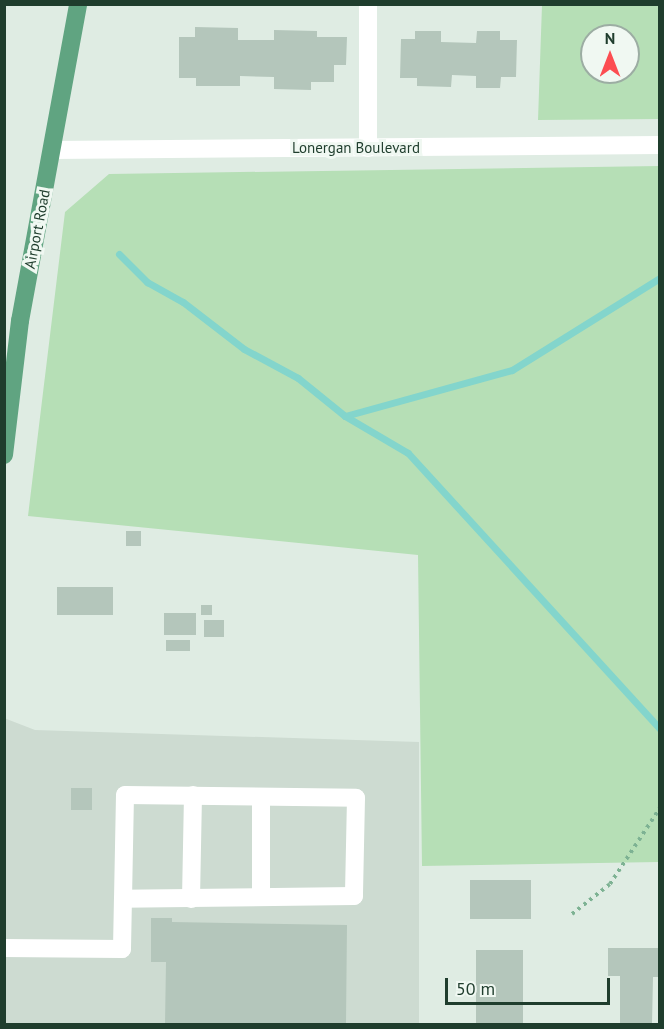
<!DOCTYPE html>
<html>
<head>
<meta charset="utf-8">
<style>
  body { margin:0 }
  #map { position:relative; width:664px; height:1029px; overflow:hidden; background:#dfece3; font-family:"PT Sans",sans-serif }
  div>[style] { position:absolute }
  .built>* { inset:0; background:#cddbd1 }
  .green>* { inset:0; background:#b6dfb6 }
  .stream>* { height:7px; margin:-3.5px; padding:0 3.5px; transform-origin:3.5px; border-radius:3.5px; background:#83d5cc }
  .building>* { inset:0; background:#b4c6bb; transform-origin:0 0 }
  .path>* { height:4px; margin-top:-2px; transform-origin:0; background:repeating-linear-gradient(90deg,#7db293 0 3px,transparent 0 7.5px) }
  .minor>* { height:18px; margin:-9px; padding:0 9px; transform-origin:9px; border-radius:9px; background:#fff }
  .major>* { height:18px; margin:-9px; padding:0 9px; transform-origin:9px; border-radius:9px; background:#60a481 }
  span { translate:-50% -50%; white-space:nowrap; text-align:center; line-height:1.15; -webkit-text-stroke:6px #f0f8f2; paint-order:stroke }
  .street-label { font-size:15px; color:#1f3d2d }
  .frame { position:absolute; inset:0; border:6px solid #1f3d2d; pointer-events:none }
  .north { position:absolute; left:580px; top:24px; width:60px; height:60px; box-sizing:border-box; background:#f0f8f2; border:2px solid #9cada3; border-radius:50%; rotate:0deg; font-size:16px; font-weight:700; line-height:24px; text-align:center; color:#1f3d2d }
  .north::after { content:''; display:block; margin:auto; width:21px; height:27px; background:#fc4d51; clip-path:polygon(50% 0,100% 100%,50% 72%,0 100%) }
  .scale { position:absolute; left:445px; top:978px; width:165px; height:27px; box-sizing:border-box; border:3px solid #1f3d2d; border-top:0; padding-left:8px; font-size:18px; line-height:21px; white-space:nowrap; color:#1f3d2d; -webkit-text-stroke:4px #f0f8f2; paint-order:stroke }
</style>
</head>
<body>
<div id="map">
  <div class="built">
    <i style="clip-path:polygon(4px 718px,35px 730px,419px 742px,419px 1024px,5px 1024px)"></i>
  </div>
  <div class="green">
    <i style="clip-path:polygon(evenodd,542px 5px,659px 5px,659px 119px,538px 120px,542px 5px,592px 36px,628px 36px,628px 72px,592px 72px,592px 36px)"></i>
    <i style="clip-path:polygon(659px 166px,659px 862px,422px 866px,418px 555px,28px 516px,65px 212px,109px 174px)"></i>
  </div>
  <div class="stream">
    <i style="left:119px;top:254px;width:40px;rotate:45deg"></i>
    <i style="left:147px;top:282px;width:41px;rotate:29.1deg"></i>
    <i style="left:183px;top:302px;width:77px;rotate:37.6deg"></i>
    <i style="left:244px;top:349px;width:61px;rotate:28.2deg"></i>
    <i style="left:298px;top:378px;width:60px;rotate:39deg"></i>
    <i style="left:345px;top:416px;width:73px;rotate:30.4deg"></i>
    <i style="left:408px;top:453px;width:374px;rotate:47.6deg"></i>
    <i style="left:345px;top:416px;width:173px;rotate:-15.4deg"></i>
    <i style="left:512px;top:370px;width:174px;rotate:-31.9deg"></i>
  </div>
  <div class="building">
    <i style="clip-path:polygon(195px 27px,238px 28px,238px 40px,274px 40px,274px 30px,317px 31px,317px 37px,347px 37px,346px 65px,334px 65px,334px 82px,311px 82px,311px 90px,274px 89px,274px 77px,240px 76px,240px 86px,196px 86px,196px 78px,179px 78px,179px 37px,195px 37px)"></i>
    <i style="clip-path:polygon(415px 31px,441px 31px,441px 42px,476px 43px,477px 31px,500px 31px,500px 40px,517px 40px,516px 77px,501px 77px,500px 88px,476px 88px,476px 76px,452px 75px,451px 87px,417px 86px,417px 78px,400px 78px,401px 39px,415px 39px)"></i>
    <i style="left:126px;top:531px;width:15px;height:15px"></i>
    <i style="left:57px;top:587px;width:56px;height:28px"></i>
    <i style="left:201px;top:605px;width:11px;height:10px"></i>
    <i style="left:196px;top:613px;width:22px;height:32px;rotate:90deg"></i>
    <i style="left:204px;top:620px;width:20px;height:17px"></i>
    <i style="left:166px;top:640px;width:24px;height:11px"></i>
    <i style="left:71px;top:788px;width:21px;height:22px"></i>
    <i style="left:470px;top:880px;width:61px;height:39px"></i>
    <i style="clip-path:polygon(151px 918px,172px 918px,172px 922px,347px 925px,346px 1024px,165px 1024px,166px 962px,151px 962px)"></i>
    <i style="clip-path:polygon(608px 948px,660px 948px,660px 977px,653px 977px,652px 1024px,620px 1024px,620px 976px,608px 976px)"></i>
    <i style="left:476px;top:950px;width:47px;height:74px"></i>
  </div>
  <div class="path">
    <i style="left:572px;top:914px;width:48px;rotate:-38.3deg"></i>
    <i style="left:610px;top:884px;width:91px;rotate:-56.7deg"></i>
  </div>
  <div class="minor">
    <i style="left:368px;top:4px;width:144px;rotate:90deg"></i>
    <i style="left:52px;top:150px;width:608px;rotate:-0.47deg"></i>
    <i style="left:261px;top:797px;width:100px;rotate:90deg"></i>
    <i style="left:191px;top:899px;width:104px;rotate:-88.9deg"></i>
    <i style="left:4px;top:948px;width:118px;rotate:0.5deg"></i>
    <i style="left:122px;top:949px;width:50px;rotate:-88.9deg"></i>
    <i style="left:123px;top:899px;width:104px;rotate:-88.9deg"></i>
    <i style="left:125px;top:795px;width:231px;rotate:0.7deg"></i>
    <i style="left:356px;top:798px;width:98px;rotate:91.2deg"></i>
    <i style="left:354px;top:896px;width:231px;rotate:179.3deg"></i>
  </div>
  <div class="major">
    <i style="left:4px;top:455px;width:135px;rotate:-83.2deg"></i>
    <i style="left:20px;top:321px;width:322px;rotate:-79.6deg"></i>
  </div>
  <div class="street-label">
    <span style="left:356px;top:148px">Lonergan Boulevard</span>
    <span style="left:37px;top:229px;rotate:-79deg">Airport Road</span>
  </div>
  <div class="frame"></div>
  <div class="north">N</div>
  <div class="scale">50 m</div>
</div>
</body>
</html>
